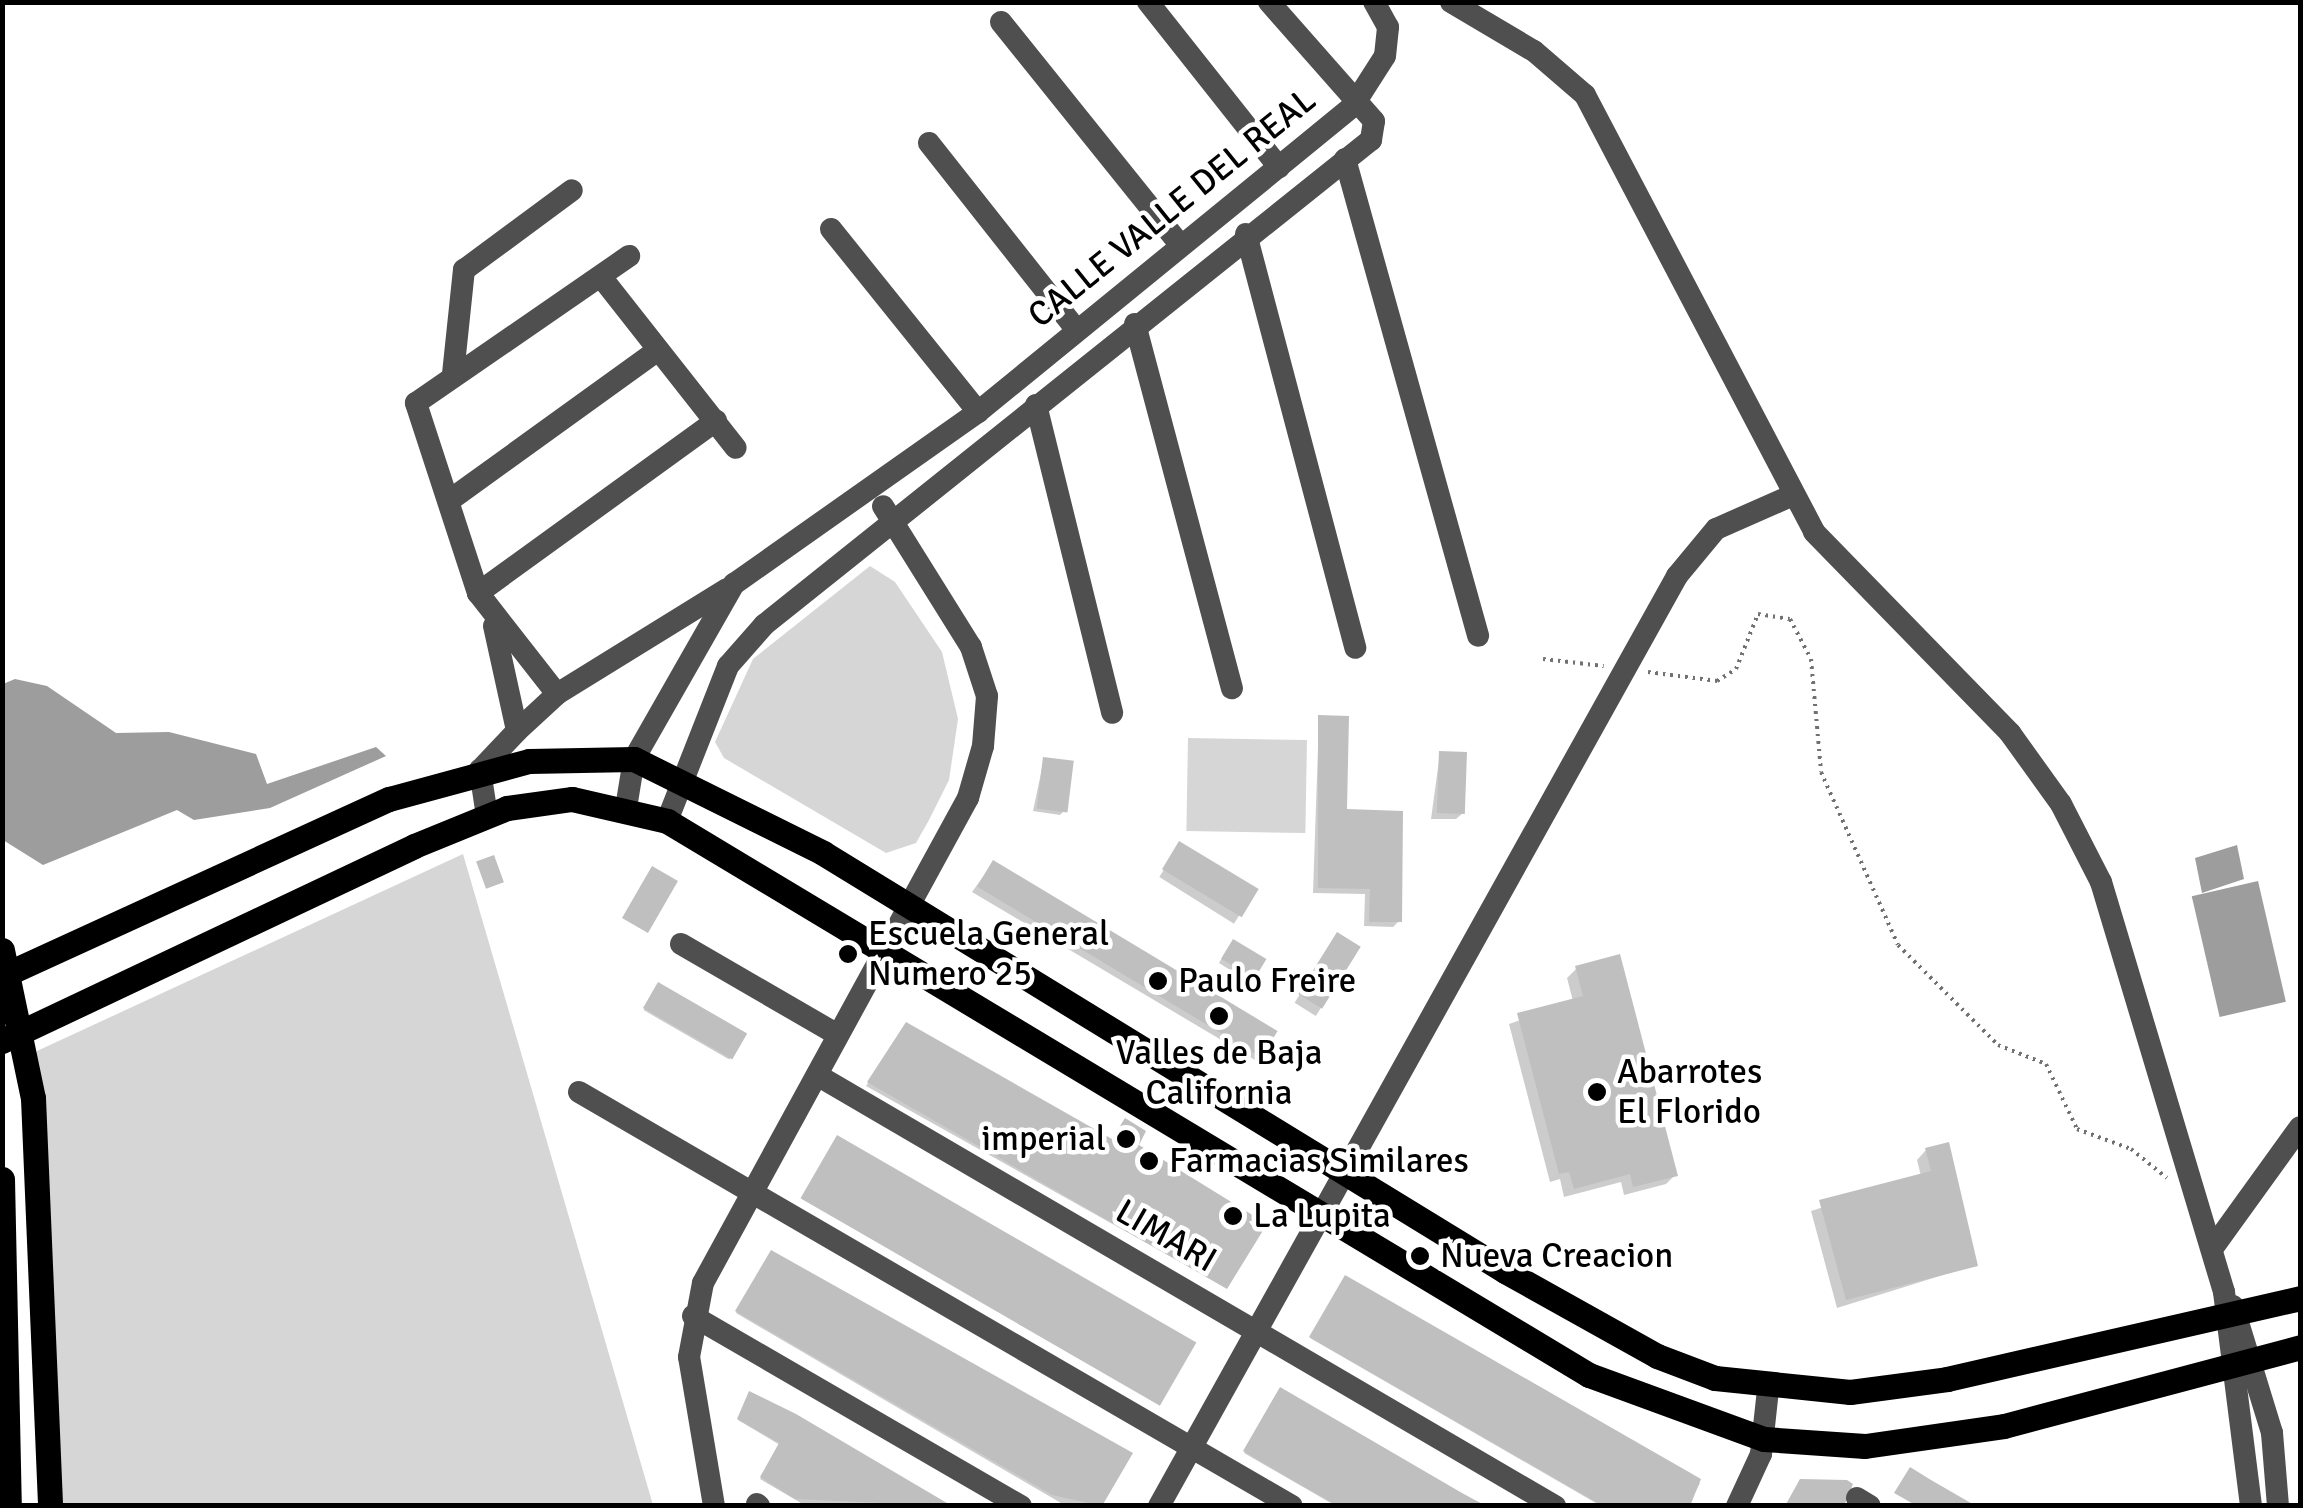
<!DOCTYPE html>
<html>
<head>
<meta charset="utf-8">
<style>
  body { margin:0 }
  #map { position:relative; width:2303px; height:1508px; overflow:hidden; background:#fff; font-family:Signika,sans-serif }
  div>[style] { position:absolute }
  .green>* { inset:0; background:#d6d6d6; transform-origin:0 0 }
  .water>* { inset:0; background:#9d9d9d; transform-origin:0 0 }
  .shadow>* { inset:0; background:#0003; transform-origin:0 0 }
  .building>* { inset:0; background:#bfbfbf; transform-origin:0 0 }
  .path>* { height:4px; margin-top:-2px; transform-origin:0; background:repeating-linear-gradient(90deg,#717171 0 2.5px,transparent 0 7.5px) }
  .minor>* { height:22px; margin:-11px; padding:0 11px; transform-origin:11px; border-radius:11px; background:#4f4f4f }
  .major>* { height:25px; margin:-12.5px; padding:0 12.5px; transform-origin:12.5px; border-radius:12.5px; background:#000 }
  .dots>* { width:28px; height:28px; translate:-50% -50%; box-sizing:border-box; border:5px solid #fff; border-radius:50% }
  span { translate:-50% -50%; white-space:nowrap; text-align:center; line-height:1.15; -webkit-text-stroke:9px #fff; paint-order:stroke }
  .street-label { font-size:35px; color:#000 }
  .poi-label { font-size:35px; color:#000 }
  .left { translate:0 -50%; text-align:left }
  .right { translate:-100% -50%; text-align:right }
  .frame { position:absolute; inset:0; border:5px solid #000; pointer-events:none }
</style>
</head>
<body>
<div id="map">
  <div class="green">
    <i style="clip-path:polygon(870px 566px,895px 582px,942px 652px,958px 719px,949px 780px,929px 820px,916px 843px,886px 853px,724px 758px,715px 742px,753px 659px)"></i>
    <i style="left:1188px;top:738px;width:119px;height:93px;rotate:1deg"></i>
    <i style="clip-path:polygon(463px 854px,653px 1505px,52px 1505px,28px 1074px,37px 1051px)"></i>
  </div>
  <div class="water">
    <i style="clip-path:polygon(15px 679px,47px 686px,116px 733px,169px 732px,256px 754px,267px 784px,376px 747px,386px 756px,270px 808px,194px 820px,177px 810px,43px 865px,3px 840px,3px 684px)"></i>
    <i style="clip-path:polygon(2237px 845px,2244px 879px,2202px 893px,2195px 858px)"></i>
    <i style="left:2258px;top:881px;width:124px;height:68px;rotate:77deg"></i>
  </div>
  <div class="shadow">
    <i style="clip-path:polygon(1319px 718px,1345px 812px,1399px 921px,1393px 927px,1364px 926px,1365px 894px,1313px 893px)"></i>
    <i style="clip-path:polygon(1440px 753px,1463px 813px,1456px 819px,1431px 819px)"></i>
    <i style="clip-path:polygon(1044px 759px,1064px 811px,1060px 815px,1033px 811px)"></i>
    <i style="left:1180px;top:844px;width:88px;height:39px;rotate:32deg"></i>
    <i style="clip-path:polygon(993px 863px,1275px 1031px,1261px 1054px,1255px 1060px,972px 892px)"></i>
    <i style="left:1337px;top:935px;width:25px;height:80px;rotate:32deg"></i>
    <i style="clip-path:polygon(1229px 946px,1252px 977px,1248px 981px,1219px 963px)"></i>
    <i style="clip-path:polygon(1576px 969px,1675px 1175px,1666px 1184px,1624px 1195px,1621px 1182px,1564px 1197px,1560px 1179px,1550px 1182px,1509px 1024px,1573px 1001px,1567px 978px)"></i>
    <i style="left:658px;top:985px;width:99px;height:29px;rotate:30deg"></i>
    <i style="clip-path:polygon(904px 1028px,1112px 1141px,1136px 1145px,1225px 1287px,866px 1086px)"></i>
    <i style="clip-path:polygon(837px 1139px,1159px 1402px,802px 1199px)"></i>
    <i style="clip-path:polygon(1926px 1150px,1975px 1265px,1837px 1308px,1811px 1211px,1921px 1176px,1917px 1160px)"></i>
    <i style="clip-path:polygon(771px 1253px,1129px 1454px,1094px 1506px,1066px 1506px,736px 1313px)"></i>
    <i style="clip-path:polygon(1345px 1278px,1700px 1483px,1687px 1506px,1601px 1506px,1310px 1338px)"></i>
    <i style="clip-path:polygon(1280px 1390px,1481px 1506px,1336px 1506px,1244px 1453px)"></i>
    <i style="clip-path:polygon(749px 1395px,945px 1506px,806px 1506px,760px 1479px,780px 1445px,738px 1420px)"></i>
  </div>
  <div class="building">
    <i style="clip-path:polygon(1318px 715px,1349px 716px,1347px 809px,1403px 811px,1402px 922px,1369px 922px,1370px 889px,1318px 888px)"></i>
    <i style="left:1439px;top:751px;width:28px;height:62px;rotate:2deg"></i>
    <i style="left:1043px;top:757px;width:31px;height:52px;rotate:7deg"></i>
    <i style="left:1179px;top:841px;width:93px;height:33px;rotate:31deg"></i>
    <i style="left:494px;top:855px;width:29px;height:19px;rotate:70deg"></i>
    <i style="left:993px;top:860px;width:332px;height:31px;rotate:31deg"></i>
    <i style="left:652px;top:866px;width:30px;height:60px;rotate:30deg"></i>
    <i style="left:1337px;top:932px;width:28px;height:73px;rotate:32deg"></i>
    <i style="left:1233px;top:939px;width:39px;height:23px;rotate:31deg"></i>
    <i style="clip-path:polygon(1620px 954px,1678px 1176px,1633px 1187px,1630px 1174px,1574px 1189px,1569px 1172px,1559px 1174px,1517px 1013px,1583px 996px,1575px 966px)"></i>
    <i style="left:658px;top:982px;width:103px;height:30px;rotate:30deg"></i>
    <i style="clip-path:polygon(906px 1022px,1112px 1139px,1125px 1118px,1146px 1131px,1139px 1145px,1267px 1224px,1227px 1289px,867px 1082px)"></i>
    <i style="left:837px;top:1135px;width:415px;height:73px;rotate:30deg"></i>
    <i style="clip-path:polygon(1949px 1142px,1978px 1266px,1846px 1300px,1819px 1200px,1931px 1171px,1925px 1148px)"></i>
    <i style="clip-path:polygon(771px 1250px,1133px 1453px,1102px 1506px,1052px 1495px,735px 1311px)"></i>
    <i style="clip-path:polygon(1345px 1275px,1701px 1479px,1690px 1506px,1603px 1506px,1309px 1337px)"></i>
    <i style="clip-path:polygon(1280px 1387px,1462px 1493px,1486px 1506px,1338px 1506px,1292px 1480px,1243px 1451px)"></i>
    <i style="clip-path:polygon(749px 1391px,796px 1414px,952px 1506px,795px 1499px,760px 1477px,779px 1443px,737px 1419px)"></i>
    <i style="clip-path:polygon(1910px 1467px,1931px 1480px,1976px 1506px,1917px 1506px,1894px 1493px)"></i>
    <i style="clip-path:polygon(1800px 1479px,1847px 1480px,1853px 1484px,1844px 1506px,1785px 1506px)"></i>
  </div>
  <div class="path">
    <i style="left:1543px;top:659px;width:61px;rotate:6.5deg"></i>
    <i style="left:1648px;top:672px;width:70px;rotate:7.4deg"></i>
    <i style="left:1717px;top:681px;width:22px;rotate:-32deg"></i>
    <i style="left:1736px;top:669px;width:59px;rotate:-68.2deg"></i>
    <i style="left:1758px;top:614px;width:32px;rotate:9deg"></i>
    <i style="left:1790px;top:619px;width:45px;rotate:62.3deg"></i>
    <i style="left:1811px;top:659px;width:113px;rotate:84.9deg"></i>
    <i style="left:1821px;top:772px;width:189px;rotate:66deg"></i>
    <i style="left:1898px;top:945px;width:141px;rotate:45deg"></i>
    <i style="left:1998px;top:1045px;width:52px;rotate:21.6deg"></i>
    <i style="left:2046px;top:1064px;width:72px;rotate:64.5deg"></i>
    <i style="left:2077px;top:1129px;width:58px;rotate:20.3deg"></i>
    <i style="left:2131px;top:1149px;width:46px;rotate:38.9deg"></i>
  </div>
  <div class="minor">
    <i style="left:1148px;top:2px;width:211px;rotate:51.6deg"></i>
    <i style="left:1451px;top:2px;width:96px;rotate:30.6deg"></i>
    <i style="left:1534px;top:51px;width:67px;rotate:40.8deg"></i>
    <i style="left:1585px;top:95px;width:493px;rotate:62.3deg"></i>
    <i style="left:1814px;top:532px;width:281px;rotate:45.7deg"></i>
    <i style="left:2010px;top:733px;width:87px;rotate:54.3deg"></i>
    <i style="left:2061px;top:804px;width:88px;rotate:62.9deg"></i>
    <i style="left:2101px;top:882px;width:428px;rotate:73.3deg"></i>
    <i style="left:2224px;top:1292px;width:216px;rotate:82.8deg"></i>
    <i style="left:1001px;top:22px;width:286px;rotate:51.2deg"></i>
    <i style="left:929px;top:143px;width:237px;rotate:51.7deg"></i>
    <i style="left:1345px;top:159px;width:495px;rotate:74.4deg"></i>
    <i style="left:831px;top:229px;width:235px;rotate:51.2deg"></i>
    <i style="left:1246px;top:234px;width:428px;rotate:75.2deg"></i>
    <i style="left:602px;top:278px;width:216px;rotate:51.8deg"></i>
    <i style="left:1135px;top:324px;width:377px;rotate:75.1deg"></i>
    <i style="left:453px;top:374px;width:105px;rotate:-84deg"></i>
    <i style="left:464px;top:270px;width:134px;rotate:-36.5deg"></i>
    <i style="left:1036px;top:405px;width:317px;rotate:76.1deg"></i>
    <i style="left:450px;top:500px;width:256px;rotate:-35.8deg"></i>
    <i style="left:478px;top:593px;width:294px;rotate:-35.9deg"></i>
    <i style="left:494px;top:626px;width:107px;rotate:77.6deg"></i>
    <i style="left:557px;top:694px;width:128px;rotate:-128deg"></i>
    <i style="left:478px;top:593px;width:200px;rotate:-108.1deg"></i>
    <i style="left:416px;top:403px;width:259px;rotate:-34.6deg"></i>
    <i style="left:626px;top:808px;width:50px;rotate:-80.7deg"></i>
    <i style="left:634px;top:759px;width:202px;rotate:-60.3deg"></i>
    <i style="left:734px;top:584px;width:299px;rotate:-35.2deg"></i>
    <i style="left:978px;top:412px;width:484px;rotate:-39.2deg"></i>
    <i style="left:1353px;top:106px;width:59px;rotate:-57.4deg"></i>
    <i style="left:1385px;top:56px;width:29px;rotate:-84deg"></i>
    <i style="left:1388px;top:27px;width:29px;rotate:-119deg"></i>
    <i style="left:487px;top:816px;width:47px;rotate:-98.7deg"></i>
    <i style="left:480px;top:770px;width:54px;rotate:-46.5deg"></i>
    <i style="left:517px;top:731px;width:54px;rotate:-42.8deg"></i>
    <i style="left:557px;top:694px;width:200px;rotate:-31.7deg"></i>
    <i style="left:667px;top:821px;width:167px;rotate:-68.5deg"></i>
    <i style="left:728px;top:666px;width:55px;rotate:-48.7deg"></i>
    <i style="left:764px;top:625px;width:777px;rotate:-38.63deg"></i>
    <i style="left:1371px;top:140px;width:19px;rotate:-81deg"></i>
    <i style="left:1374px;top:121px;width:159px;rotate:-131.4deg"></i>
    <i style="left:681px;top:944px;width:181px;rotate:30.1deg"></i>
    <i style="left:817px;top:1075px;width:855px;rotate:30.29deg"></i>
    <i style="left:579px;top:1092px;width:824px;rotate:30.14deg"></i>
    <i style="left:2212px;top:1249px;width:150px;rotate:-54.2deg"></i>
    <i style="left:2233px;top:1306px;width:133px;rotate:72.9deg"></i>
    <i style="left:2272px;top:1433px;width:73px;rotate:85.3deg"></i>
    <i style="left:693px;top:1316px;width:379px;rotate:30.1deg"></i>
    <i style="left:1857px;top:1498px;width:15px;rotate:32deg"></i>
    <i style="left:757px;top:1504px;width:3px;rotate:45deg"></i>
    <i style="left:714px;top:1506px;width:151px;rotate:-99.5deg"></i>
    <i style="left:689px;top:1357px;width:75px;rotate:-79.3deg"></i>
    <i style="left:703px;top:1283px;width:553px;rotate:-61.35deg"></i>
    <i style="left:968px;top:798px;width:54px;rotate:-73.9deg"></i>
    <i style="left:983px;top:746px;width:50px;rotate:-85.4deg"></i>
    <i style="left:987px;top:696px;width:52px;rotate:-108.1deg"></i>
    <i style="left:971px;top:647px;width:166px;rotate:-122deg"></i>
    <i style="left:1159px;top:1506px;width:1065px;rotate:-60.88deg"></i>
    <i style="left:1677px;top:576px;width:61px;rotate:-50.3deg"></i>
    <i style="left:1716px;top:529px;width:84px;rotate:-23.8deg"></i>
    <i style="left:1737px;top:1506px;width:57px;rotate:-65.2deg"></i>
    <i style="left:1761px;top:1454px;width:64px;rotate:-83.8deg"></i>
  </div>
  <div class="major">
    <i style="left:2px;top:950px;width:151px;rotate:78.2deg"></i>
    <i style="left:33px;top:1098px;width:408px;rotate:87.6deg"></i>
    <i style="left:2px;top:976px;width:426px;rotate:-24.6deg"></i>
    <i style="left:389px;top:799px;width:145px;rotate:-15.2deg"></i>
    <i style="left:529px;top:761px;width:105px;rotate:-1.1deg"></i>
    <i style="left:634px;top:759px;width:211px;rotate:26.4deg"></i>
    <i style="left:823px;top:853px;width:800px;rotate:31.5deg"></i>
    <i style="left:1505px;top:1271px;width:174px;rotate:29.2deg"></i>
    <i style="left:1657px;top:1356px;width:62px;rotate:20.8deg"></i>
    <i style="left:1715px;top:1378px;width:136px;rotate:5.9deg"></i>
    <i style="left:1850px;top:1392px;width:98px;rotate:-7.6deg"></i>
    <i style="left:1947px;top:1379px;width:362px;rotate:-12.9deg"></i>
    <i style="left:2px;top:1041px;width:456px;rotate:-25.3deg"></i>
    <i style="left:414px;top:846px;width:100px;rotate:-22.2deg"></i>
    <i style="left:507px;top:808px;width:66px;rotate:-7.9deg"></i>
    <i style="left:572px;top:799px;width:98px;rotate:13deg"></i>
    <i style="left:667px;top:821px;width:1076px;rotate:31deg"></i>
    <i style="left:1589px;top:1375px;width:186px;rotate:20.1deg"></i>
    <i style="left:1764px;top:1439px;width:101px;rotate:4deg"></i>
    <i style="left:1865px;top:1446px;width:140px;rotate:-8.2deg"></i>
    <i style="left:2004px;top:1426px;width:306px;rotate:-14.9deg"></i>
    <i style="left:2px;top:1179px;width:327px;rotate:88.8deg"></i>
  </div>
  <div class="dots">
    <i style="left:848px;top:954px;background:#000"></i>
    <i style="left:1158px;top:981px;background:#000"></i>
    <i style="left:1219px;top:1016px;background:#000"></i>
    <i style="left:1597px;top:1092px;background:#000"></i>
    <i style="left:1126px;top:1139px;background:#000"></i>
    <i style="left:1149px;top:1161px;background:#000"></i>
    <i style="left:1233px;top:1216px;background:#000"></i>
    <i style="left:1420px;top:1256px;background:#000"></i>
  </div>
  <div class="street-label">
    <span style="left:1172px;top:208px;rotate:-39deg">CALLE VALLE DEL REAL</span>
    <span style="left:1166px;top:1236px;rotate:30deg">LIMARI</span>
  </div>
  <div class="poi-label">
    <span class="left" style="left:868px;top:954px">Escuela General<br>Numero 25</span>
    <span class="left" style="left:1178px;top:981px">Paulo Freire</span>
    <span style="left:1219px;top:1073px">Valles de Baja<br>California</span>
    <span class="left" style="left:1617px;top:1092px">Abarrotes<br>El Florido</span>
    <span class="right" style="left:1106px;top:1139px">imperial</span>
    <span class="left" style="left:1169px;top:1161px">Farmacias Similares</span>
    <span class="left" style="left:1253px;top:1216px">La Lupita</span>
    <span class="left" style="left:1440px;top:1256px">Nueva Creacion</span>
  </div>
  <div class="frame"></div>
</div>
</body>
</html>
